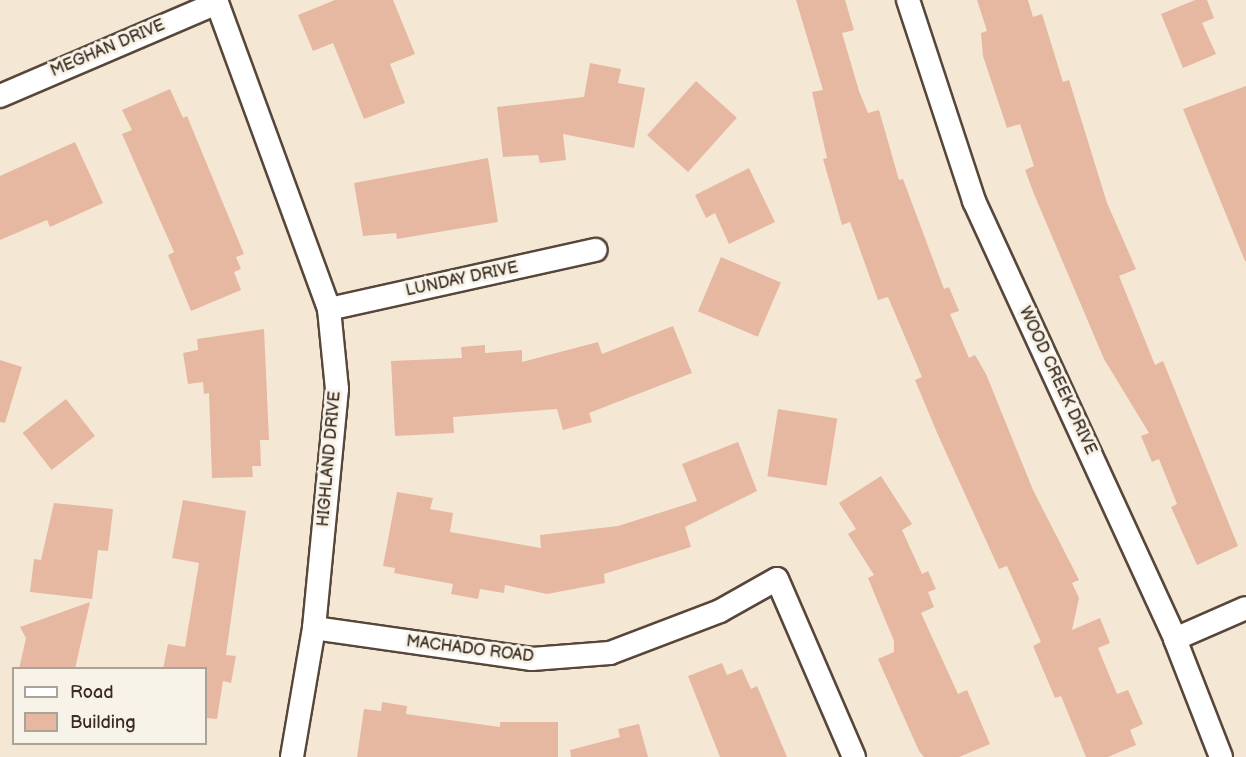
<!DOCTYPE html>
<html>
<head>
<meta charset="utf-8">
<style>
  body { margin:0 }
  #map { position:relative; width:1246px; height:757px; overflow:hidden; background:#f4e8d5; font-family:"Balsamiq Sans",sans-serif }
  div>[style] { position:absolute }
  .building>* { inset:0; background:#e6b7a1; transform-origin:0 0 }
  .roads { filter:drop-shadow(2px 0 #574639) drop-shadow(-2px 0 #574639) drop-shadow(0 2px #574639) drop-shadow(0 -2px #574639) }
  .street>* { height:22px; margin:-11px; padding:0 11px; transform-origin:11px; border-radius:11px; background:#fff }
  span { translate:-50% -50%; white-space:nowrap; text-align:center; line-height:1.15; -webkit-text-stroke:6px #f7f3e8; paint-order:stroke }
  .street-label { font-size:16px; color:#3b2a1e }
  .legend { position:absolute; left:12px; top:667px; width:195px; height:78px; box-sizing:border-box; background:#f7f3e8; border:2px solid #aca397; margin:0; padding:8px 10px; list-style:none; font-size:18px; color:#3b2a1e }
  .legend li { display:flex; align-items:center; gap:12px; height:30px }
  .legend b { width:30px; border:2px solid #aca397 }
</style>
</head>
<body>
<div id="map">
  <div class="building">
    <i style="clip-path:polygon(335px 0,393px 0,415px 54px,390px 64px,405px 103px,364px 119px,333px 43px,313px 51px,298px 15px)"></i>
    <i style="clip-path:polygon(796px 0,845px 0,854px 30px,842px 33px,859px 91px,868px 113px,879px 110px,899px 180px,903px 179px,944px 289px,949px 287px,959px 311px,950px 314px,969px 358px,975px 355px,986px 374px,1033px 490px,1079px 580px,1072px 583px,1079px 598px,1072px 630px,1100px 618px,1110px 643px,1098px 648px,1117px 694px,1128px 690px,1143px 724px,1130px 730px,1136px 745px,1108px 757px,1086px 757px,1061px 696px,1055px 698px,1033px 646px,1041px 642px,1007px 566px,999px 569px,938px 435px,915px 380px,922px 377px,888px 297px,878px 300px,850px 222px,842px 225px,823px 159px,827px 158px,812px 92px,823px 90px)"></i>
    <i style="clip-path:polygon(977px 0,1028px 0,1033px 17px,1042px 14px,1063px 82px,1069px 80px,1107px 203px,1136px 269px,1119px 276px,1155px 365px,1163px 361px,1238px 546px,1197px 565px,1171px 507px,1177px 504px,1159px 459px,1152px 462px,1141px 436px,1149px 433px,1104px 359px,1034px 194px,1025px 170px,1034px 166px,1020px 124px,1007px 128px,983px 56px,981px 33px,987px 31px)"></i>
    <i style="clip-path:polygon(1195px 0,1207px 0,1214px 18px,1202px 23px,1216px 54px,1183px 68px,1161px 14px)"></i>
    <i style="clip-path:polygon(590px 63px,621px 69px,618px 83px,645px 88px,634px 148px,563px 134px,566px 160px,540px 163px,538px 155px,503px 157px,497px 107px,584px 97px)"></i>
    <i style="left:696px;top:81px;width:55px;height:73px;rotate:42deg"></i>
    <i style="clip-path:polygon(1246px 86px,1246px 261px,1245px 261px,1183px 109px)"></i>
    <i style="clip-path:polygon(170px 89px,183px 118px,187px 116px,244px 254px,236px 257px,241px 269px,234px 272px,241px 290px,191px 311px,168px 255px,174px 252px,122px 134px,132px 130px,122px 110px)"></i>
    <i style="clip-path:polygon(75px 142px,103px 203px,50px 227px,47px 220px,0 240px,0 176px)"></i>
    <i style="clip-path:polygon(488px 158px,498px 222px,397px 239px,396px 233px,363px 236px,354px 183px)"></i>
    <i style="clip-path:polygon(749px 168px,775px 222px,729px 244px,715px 213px,706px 218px,695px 195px)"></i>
    <i style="left:721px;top:257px;width:65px;height:59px;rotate:23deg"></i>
    <i style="clip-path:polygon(673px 326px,692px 373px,589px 413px,592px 422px,563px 430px,557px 409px,453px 417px,454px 433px,395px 436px,391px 361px,462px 358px,461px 347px,485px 345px,485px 353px,522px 350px,522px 362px,598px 342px,602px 354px)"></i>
    <i style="clip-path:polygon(264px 329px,269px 440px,260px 440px,261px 466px,252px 466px,253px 477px,212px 478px,209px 393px,204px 394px,203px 382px,188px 384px,183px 353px,198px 350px,197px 339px)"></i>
    <i style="clip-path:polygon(0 360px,22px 367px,5px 423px,0 422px)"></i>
    <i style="left:66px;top:399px;width:47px;height:55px;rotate:52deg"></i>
    <i style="left:778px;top:409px;width:60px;height:68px;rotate:9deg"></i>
    <i style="clip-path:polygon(738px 442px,757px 491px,685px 527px,691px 547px,604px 574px,605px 583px,547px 594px,505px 585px,504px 593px,480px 589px,478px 599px,451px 594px,453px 584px,394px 573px,395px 568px,383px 566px,397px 492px,433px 498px,430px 509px,453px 513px,450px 532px,541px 548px,540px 535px,618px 526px,697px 501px,682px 464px)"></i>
    <i style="clip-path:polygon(881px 476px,912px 524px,902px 530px,922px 574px,928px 571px,936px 589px,928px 592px,934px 607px,921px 613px,958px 694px,967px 690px,990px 744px,959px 757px,924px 757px,919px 751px,878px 659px,894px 652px,894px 641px,868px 578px,874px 575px,848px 534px,856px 529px,839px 503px)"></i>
    <i style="clip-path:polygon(183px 500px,246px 511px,226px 655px,236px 656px,231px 683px,223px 681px,217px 719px,206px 718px,206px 669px,163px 669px,168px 644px,185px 647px,199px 563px,172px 558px)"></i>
    <i style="clip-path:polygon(54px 503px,113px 509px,108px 551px,98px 550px,92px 599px,30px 592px,34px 559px,41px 560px)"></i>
    <i style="clip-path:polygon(90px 602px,75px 669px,19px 669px,26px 638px,20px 627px)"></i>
    <i style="clip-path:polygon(722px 663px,727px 675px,742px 669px,751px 689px,757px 686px,787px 757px,720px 757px,688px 676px)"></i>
    <i style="clip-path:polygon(382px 702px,407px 706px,406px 714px,500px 727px,500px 722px,558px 722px,558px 757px,357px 757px,364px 709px,381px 711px)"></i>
    <i style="clip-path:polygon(639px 724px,648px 757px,571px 757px,570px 750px,620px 737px,618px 729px)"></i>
  </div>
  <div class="roads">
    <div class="street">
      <i style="left:216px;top:0;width:329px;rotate:69.9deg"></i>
      <i style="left:329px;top:309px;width:80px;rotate:84.3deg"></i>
      <i style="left:337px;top:389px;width:240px;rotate:95.5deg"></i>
      <i style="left:314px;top:628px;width:131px;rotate:99.7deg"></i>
      <i style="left:908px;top:0;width:212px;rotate:71.8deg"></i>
      <i style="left:974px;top:201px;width:482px;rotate:65.3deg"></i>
      <i style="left:1175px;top:639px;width:127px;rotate:68.7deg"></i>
      <i style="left:0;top:96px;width:236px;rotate:-23.2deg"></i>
      <i style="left:329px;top:309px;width:273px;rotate:-12.5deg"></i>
      <i style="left:314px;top:628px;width:220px;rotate:8.1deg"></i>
      <i style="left:532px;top:659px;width:78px;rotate:-4.4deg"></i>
      <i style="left:610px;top:653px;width:118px;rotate:-20.9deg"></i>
      <i style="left:720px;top:611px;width:65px;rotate:-29.3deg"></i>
      <i style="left:777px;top:579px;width:194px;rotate:66.6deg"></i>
      <i style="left:1175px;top:639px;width:77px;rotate:-23.6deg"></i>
    </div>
  </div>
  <div class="street-label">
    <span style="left:108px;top:49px;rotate:-23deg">MEGHAN DRIVE</span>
    <span style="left:462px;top:280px;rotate:-12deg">LUNDAY DRIVE</span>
    <span style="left:1057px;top:381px;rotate:65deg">WOOD CREEK DRIVE</span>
    <span style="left:330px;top:459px;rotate:-85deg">HIGHLAND DRIVE</span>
    <span style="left:470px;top:650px;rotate:7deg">MACHADO ROAD</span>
  </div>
  <ul class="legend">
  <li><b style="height:8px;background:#fff"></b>Road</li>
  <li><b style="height:16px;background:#e6b7a1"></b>Building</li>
  </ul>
</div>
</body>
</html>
